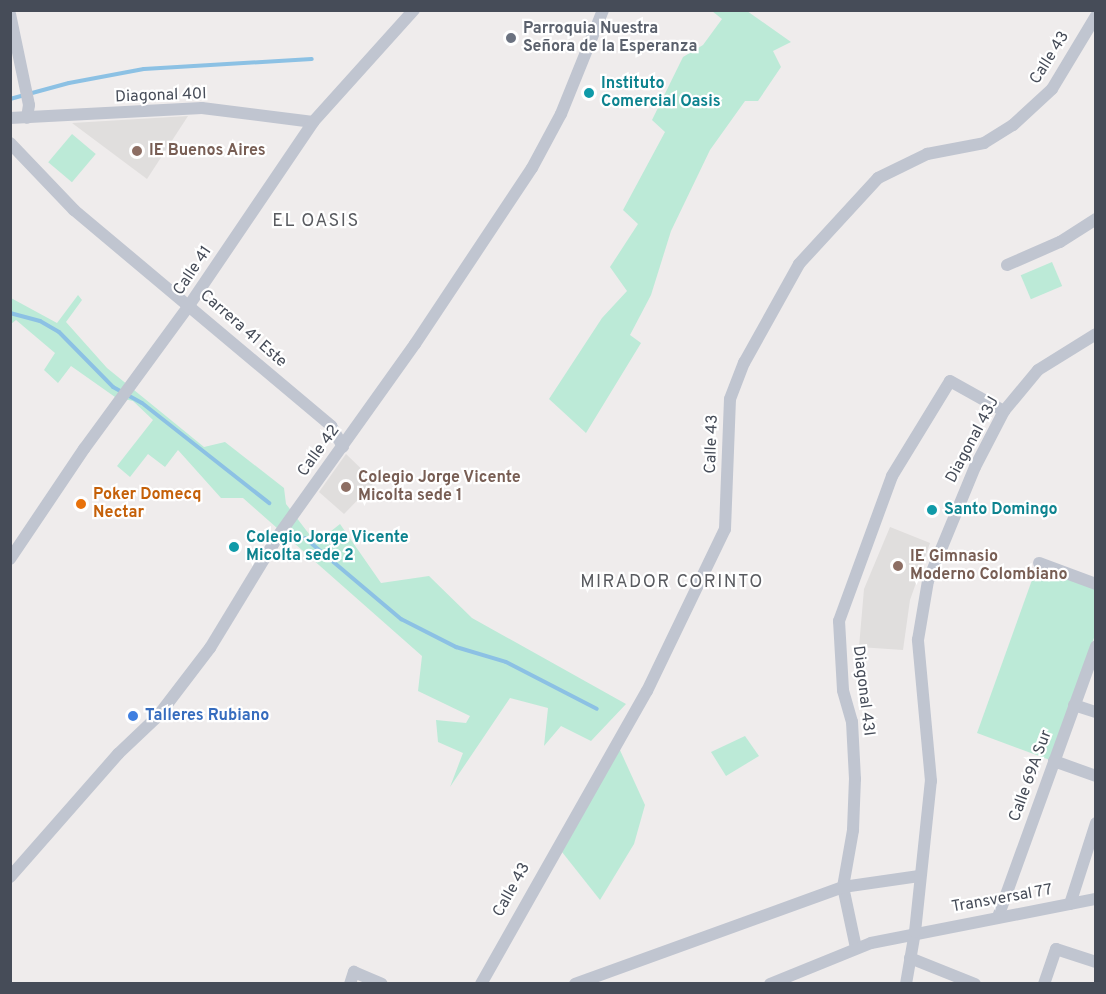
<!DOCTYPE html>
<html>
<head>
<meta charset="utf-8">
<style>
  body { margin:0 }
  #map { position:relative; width:1106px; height:994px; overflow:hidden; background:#efecec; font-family:Overpass,sans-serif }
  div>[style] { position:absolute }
  .education>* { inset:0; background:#e0dedd }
  .green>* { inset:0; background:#bcead7; transform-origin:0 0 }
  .stream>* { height:4px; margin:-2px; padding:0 2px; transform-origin:2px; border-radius:2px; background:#8cc1e4 }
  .minor>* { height:12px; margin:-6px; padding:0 6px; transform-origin:6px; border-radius:6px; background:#c0c5d0 }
  .dots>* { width:16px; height:16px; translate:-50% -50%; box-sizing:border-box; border:3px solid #fff; border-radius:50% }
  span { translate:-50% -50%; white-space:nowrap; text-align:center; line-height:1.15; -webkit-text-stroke:4.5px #fff; paint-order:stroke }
  .worship-label { font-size:16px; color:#5b616d; font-weight:700 }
  .left { translate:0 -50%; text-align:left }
  .street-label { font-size:16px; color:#464c58 }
  .culture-label { font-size:16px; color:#0d838f; font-weight:700 }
  .education-label { font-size:16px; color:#785e54; font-weight:700 }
  .food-label { font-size:16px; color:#c56008; font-weight:700 }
  .shop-label { font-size:16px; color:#366cbe; font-weight:700 }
  .neighbourhood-label { font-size:18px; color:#595b60; letter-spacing:1.5px }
  .frame { position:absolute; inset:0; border:12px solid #464c58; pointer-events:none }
</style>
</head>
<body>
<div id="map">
  <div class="education">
    <i style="clip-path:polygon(188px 116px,147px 179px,72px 123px)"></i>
    <i style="clip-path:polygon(346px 454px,375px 482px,344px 514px,319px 492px)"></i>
    <i style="clip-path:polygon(890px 527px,930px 543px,910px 600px,903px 650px,859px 647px,864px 589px)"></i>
  </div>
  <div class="green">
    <i style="clip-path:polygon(712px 11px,747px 11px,791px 42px,773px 51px,781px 67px,758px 101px,745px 101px,710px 150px,671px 231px,651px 295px,630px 335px,641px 343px,586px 433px,549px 399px,602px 318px,627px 291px,610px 267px,638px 224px,623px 210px,665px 132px,652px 120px,683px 57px,703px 45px,722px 19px)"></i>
    <i style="left:72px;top:134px;width:31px;height:37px;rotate:40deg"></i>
    <i style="left:1052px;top:262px;width:26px;height:34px;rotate:67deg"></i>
    <i style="clip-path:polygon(78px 295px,82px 300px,66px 322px,107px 368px,204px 447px,225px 442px,284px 488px,286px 504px,316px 543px,340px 524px,381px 583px,429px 576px,472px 618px,626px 704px,591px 741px,561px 726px,544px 746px,548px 708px,510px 698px,450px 787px,463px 753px,438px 742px,436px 720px,466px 723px,470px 716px,418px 691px,422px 656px,243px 498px,221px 498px,178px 450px,165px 467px,148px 454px,130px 477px,117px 466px,153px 420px,133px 401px,115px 397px,71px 366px,58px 383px,44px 370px,55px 353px,16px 320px,11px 324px,11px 298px,57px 323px)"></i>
    <i style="clip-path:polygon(1037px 566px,1095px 587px,1095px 635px,1050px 760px,977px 733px)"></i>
    <i style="clip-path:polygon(745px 736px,759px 756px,726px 776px,711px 752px)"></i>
    <i style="clip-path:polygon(619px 748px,645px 805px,634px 844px,600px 900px,562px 852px)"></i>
  </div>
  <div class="stream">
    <i style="left:10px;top:99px;width:61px;rotate:-15.2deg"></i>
    <i style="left:69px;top:83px;width:76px;rotate:-10.6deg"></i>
    <i style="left:144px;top:69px;width:168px;rotate:-3.4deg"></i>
    <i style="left:10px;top:313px;width:31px;rotate:15deg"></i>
    <i style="left:40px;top:321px;width:22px;rotate:30deg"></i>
    <i style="left:59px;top:332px;width:77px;rotate:45.5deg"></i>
    <i style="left:113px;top:387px;width:33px;rotate:29deg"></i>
    <i style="left:142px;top:403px;width:162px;rotate:38.2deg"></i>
    <i style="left:305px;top:538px;width:126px;rotate:40.2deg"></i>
    <i style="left:401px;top:619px;width:62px;rotate:27deg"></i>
    <i style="left:456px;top:647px;width:52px;rotate:16.7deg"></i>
    <i style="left:506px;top:662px;width:102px;rotate:27.3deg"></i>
  </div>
  <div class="minor">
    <i style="left:10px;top:14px;width:93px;rotate:78.2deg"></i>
    <i style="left:29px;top:105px;width:13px;rotate:99deg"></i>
    <i style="left:10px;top:118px;width:192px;rotate:-3deg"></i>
    <i style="left:202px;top:108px;width:112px;rotate:7.2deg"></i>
    <i style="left:10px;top:143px;width:93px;rotate:46.3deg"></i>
    <i style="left:74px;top:210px;width:336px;rotate:40deg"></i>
    <i style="left:331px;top:426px;width:24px;rotate:60deg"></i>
    <i style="left:1007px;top:265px;width:58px;rotate:-23.5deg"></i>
    <i style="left:1060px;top:242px;width:43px;rotate:-32.6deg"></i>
    <i style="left:10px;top:559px;width:133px;rotate:-56.1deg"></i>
    <i style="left:84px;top:449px;width:180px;rotate:-53.8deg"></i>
    <i style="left:190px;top:304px;width:220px;rotate:-55.9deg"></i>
    <i style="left:313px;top:122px;width:151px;rotate:-48deg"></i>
    <i style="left:1039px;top:563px;width:61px;rotate:20.2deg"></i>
    <i style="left:1074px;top:705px;width:23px;rotate:18deg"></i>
    <i style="left:1054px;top:761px;width:45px;rotate:19.7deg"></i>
    <i style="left:10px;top:877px;width:164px;rotate:-48.7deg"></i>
    <i style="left:118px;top:754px;width:55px;rotate:-43.5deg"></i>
    <i style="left:158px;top:716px;width:86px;rotate:-52.6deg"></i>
    <i style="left:210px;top:648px;width:131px;rotate:-58.7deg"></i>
    <i style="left:278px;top:536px;width:236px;rotate:-54.5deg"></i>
    <i style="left:415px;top:344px;width:211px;rotate:-56.4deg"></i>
    <i style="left:532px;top:168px;width:61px;rotate:-61.8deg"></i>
    <i style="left:561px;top:114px;width:112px;rotate:-68deg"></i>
    <i style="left:1070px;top:904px;width:85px;rotate:-72.2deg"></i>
    <i style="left:998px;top:917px;width:288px;rotate:-70.1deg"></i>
    <i style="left:856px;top:948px;width:62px;rotate:-102deg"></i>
    <i style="left:843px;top:887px;width:58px;rotate:-80deg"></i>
    <i style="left:853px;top:830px;width:51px;rotate:-87.8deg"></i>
    <i style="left:855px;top:779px;width:57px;rotate:-93deg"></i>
    <i style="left:852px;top:722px;width:33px;rotate:-106deg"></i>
    <i style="left:843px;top:690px;width:69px;rotate:-93.3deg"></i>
    <i style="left:839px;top:621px;width:154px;rotate:-69.9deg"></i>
    <i style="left:892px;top:476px;width:111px;rotate:-58.6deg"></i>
    <i style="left:950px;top:381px;width:62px;rotate:29.1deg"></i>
    <i style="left:910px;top:958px;width:70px;rotate:21.8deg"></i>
    <i style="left:350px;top:984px;width:13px;rotate:-72deg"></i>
    <i style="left:354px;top:972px;width:30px;rotate:23deg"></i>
    <i style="left:481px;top:984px;width:337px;rotate:-60.5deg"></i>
    <i style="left:647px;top:691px;width:180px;rotate:-64.3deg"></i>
    <i style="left:725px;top:529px;width:130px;rotate:-87.8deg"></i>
    <i style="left:730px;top:399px;width:39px;rotate:-69deg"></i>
    <i style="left:744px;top:363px;width:113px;rotate:-60.9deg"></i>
    <i style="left:799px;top:264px;width:117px;rotate:-47.4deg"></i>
    <i style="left:878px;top:178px;width:55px;rotate:-26.1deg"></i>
    <i style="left:927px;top:154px;width:58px;rotate:-10.9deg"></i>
    <i style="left:984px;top:143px;width:34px;rotate:-32deg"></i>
    <i style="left:1013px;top:125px;width:53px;rotate:-42.7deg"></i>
    <i style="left:1052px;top:89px;width:85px;rotate:-58.9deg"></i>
    <i style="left:575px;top:984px;width:285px;rotate:-19.9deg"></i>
    <i style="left:843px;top:887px;width:77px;rotate:-8.2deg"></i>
    <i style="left:770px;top:984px;width:109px;rotate:-22.1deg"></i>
    <i style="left:871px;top:943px;width:229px;rotate:-11.1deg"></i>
    <i style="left:906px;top:984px;width:53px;rotate:-80.2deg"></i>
    <i style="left:915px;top:932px;width:152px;rotate:-84deg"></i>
    <i style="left:931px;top:781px;width:142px;rotate:-95.3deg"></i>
    <i style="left:918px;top:640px;width:60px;rotate:-80.4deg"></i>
    <i style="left:928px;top:581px;width:123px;rotate:-67.6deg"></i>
    <i style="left:975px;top:467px;width:63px;rotate:-62.6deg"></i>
    <i style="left:1004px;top:411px;width:53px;rotate:-50.3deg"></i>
    <i style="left:1038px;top:370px;width:68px;rotate:-31.8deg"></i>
    <i style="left:1044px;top:984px;width:37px;rotate:-71deg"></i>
    <i style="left:1056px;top:949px;width:42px;rotate:18deg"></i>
  </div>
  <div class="dots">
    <i style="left:511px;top:38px;background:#6b7280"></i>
    <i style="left:589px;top:93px;background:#0f9aa8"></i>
    <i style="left:137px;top:151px;background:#8d6e63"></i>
    <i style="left:346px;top:487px;background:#8d6e63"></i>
    <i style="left:81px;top:504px;background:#e8710a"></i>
    <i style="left:932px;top:510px;background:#0f9aa8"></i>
    <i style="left:234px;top:547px;background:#0f9aa8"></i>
    <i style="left:898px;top:566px;background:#8d6e63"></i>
    <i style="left:133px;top:716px;background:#3f7fe0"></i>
  </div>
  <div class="worship-label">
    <span class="left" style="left:523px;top:38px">Parroquia Nuestra<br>Señora de la Esperanza</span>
  </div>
  <div class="street-label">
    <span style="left:1050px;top:58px;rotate:-58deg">Calle 43</span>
    <span style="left:161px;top:96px;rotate:-2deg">Diagonal 40I</span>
    <span style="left:193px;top:271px;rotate:-56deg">Calle 41</span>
    <span style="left:243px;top:329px;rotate:41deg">Carrera 41 Este</span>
    <span style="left:973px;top:440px;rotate:-62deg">Diagonal 43J</span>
    <span style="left:712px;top:444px;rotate:-88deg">Calle 43</span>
    <span style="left:319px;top:451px;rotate:-54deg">Calle 42</span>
    <span style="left:863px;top:691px;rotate:83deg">Diagonal 43I</span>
    <span style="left:1031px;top:776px;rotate:-70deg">Calle 69A Sur</span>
    <span style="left:512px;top:890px;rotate:-61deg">Calle 43</span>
    <span style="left:1002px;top:899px;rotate:-10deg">Transversal 77</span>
  </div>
  <div class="culture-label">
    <span class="left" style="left:601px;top:93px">Instituto<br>Comercial Oasis</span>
    <span class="left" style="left:944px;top:510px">Santo Domingo</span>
    <span class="left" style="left:246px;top:547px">Colegio Jorge Vicente<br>Micolta sede 2</span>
  </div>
  <div class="education-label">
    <span class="left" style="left:149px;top:151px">IE Buenos Aires</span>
    <span class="left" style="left:358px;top:487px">Colegio Jorge Vicente<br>Micolta sede 1</span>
    <span class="left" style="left:910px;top:566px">IE Gimnasio<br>Moderno Colombiano</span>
  </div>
  <div class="food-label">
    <span class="left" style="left:93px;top:504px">Poker Domecq<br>Nectar</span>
  </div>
  <div class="shop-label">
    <span class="left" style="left:145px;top:716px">Talleres Rubiano</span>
  </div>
  <div class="neighbourhood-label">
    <span style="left:316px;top:222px">EL OASIS</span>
    <span style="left:672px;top:583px">MIRADOR CORINTO</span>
  </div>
  <div class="frame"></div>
</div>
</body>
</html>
